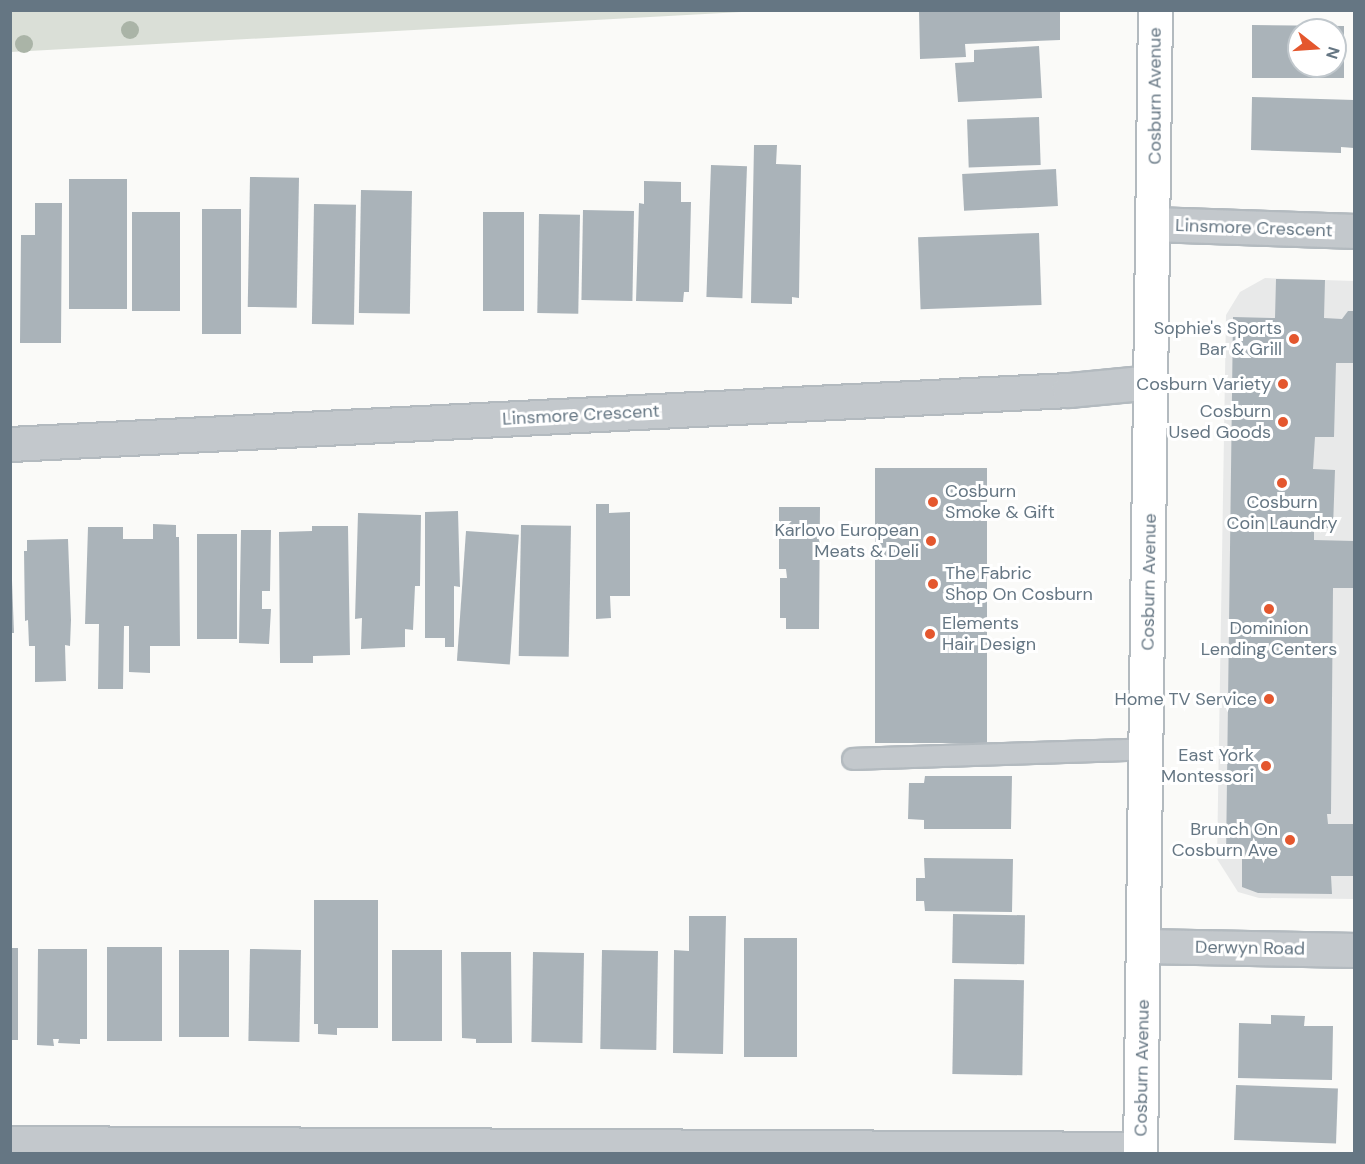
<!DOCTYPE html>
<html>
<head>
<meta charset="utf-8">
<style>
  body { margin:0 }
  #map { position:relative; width:1365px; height:1164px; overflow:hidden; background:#fafaf8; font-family:"DM Sans",sans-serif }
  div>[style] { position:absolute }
  .built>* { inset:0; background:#e8e9e9 }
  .green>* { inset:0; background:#dadfd7 }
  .building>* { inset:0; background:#aab3b9; transform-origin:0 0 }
  .roads { filter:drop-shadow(2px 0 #b3babf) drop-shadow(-2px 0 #b3babf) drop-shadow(0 2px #b3babf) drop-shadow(0 -2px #b3babf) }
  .lane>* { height:20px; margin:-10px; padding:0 10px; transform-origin:10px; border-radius:10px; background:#c3c8cc }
  .street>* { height:33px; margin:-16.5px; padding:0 16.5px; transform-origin:16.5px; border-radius:16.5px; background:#c3c8cc }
  .secondary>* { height:33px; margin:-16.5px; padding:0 16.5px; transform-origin:16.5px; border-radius:16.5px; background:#fff }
  .trees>* { width:18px; height:18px; margin:-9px; border-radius:50%; background:#aab4a7 }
  .dots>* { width:16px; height:16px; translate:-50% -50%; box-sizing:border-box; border:3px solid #fff; border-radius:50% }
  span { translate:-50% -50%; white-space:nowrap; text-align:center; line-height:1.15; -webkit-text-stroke:6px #fff; paint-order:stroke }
  .street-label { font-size:18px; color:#657683 }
  .poi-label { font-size:18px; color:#657683 }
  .right { translate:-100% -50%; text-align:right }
  .left { translate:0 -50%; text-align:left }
  .frame { position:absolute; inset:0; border:12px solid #657683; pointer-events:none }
  .north { position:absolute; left:1287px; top:18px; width:60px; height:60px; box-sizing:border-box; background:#fff; border:2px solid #c1c8cd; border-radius:50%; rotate:107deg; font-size:16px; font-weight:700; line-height:24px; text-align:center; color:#657683 }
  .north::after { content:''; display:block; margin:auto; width:21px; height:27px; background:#e4572e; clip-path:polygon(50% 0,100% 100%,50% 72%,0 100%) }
</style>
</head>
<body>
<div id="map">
  <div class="built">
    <i style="clip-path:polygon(1265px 278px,1354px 281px,1354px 899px,1259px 898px,1238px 892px,1217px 859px,1226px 315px,1240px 292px)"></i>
  </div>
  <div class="green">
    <i style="clip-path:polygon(11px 10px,760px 10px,760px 11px,11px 52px)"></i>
  </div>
  <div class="building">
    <i style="clip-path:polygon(919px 10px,1060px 10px,1060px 40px,965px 44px,966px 57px,920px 59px)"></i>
    <i style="clip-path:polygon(evenodd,1252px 25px,1344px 26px,1344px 78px,1252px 78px,1252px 25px,1299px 30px,1335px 30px,1335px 66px,1299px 66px,1299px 30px)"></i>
    <i style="clip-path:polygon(1039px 46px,1042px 98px,958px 102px,955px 63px,974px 62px,974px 50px)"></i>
    <i style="clip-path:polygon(1252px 97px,1354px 100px,1354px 148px,1341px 147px,1341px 153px,1251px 150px)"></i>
    <i style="left:1039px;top:117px;width:48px;height:72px;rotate:88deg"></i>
    <i style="clip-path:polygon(754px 145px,777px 145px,776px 164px,801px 165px,799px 298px,792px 297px,792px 304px,751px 303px)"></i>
    <i style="left:711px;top:165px;width:36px;height:132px;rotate:2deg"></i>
    <i style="left:1056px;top:169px;width:37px;height:94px;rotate:87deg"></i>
    <i style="left:250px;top:177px;width:49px;height:130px;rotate:1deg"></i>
    <i style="left:69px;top:179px;width:58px;height:130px"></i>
    <i style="clip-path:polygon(644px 181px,681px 182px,681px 202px,691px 202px,689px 292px,684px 292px,683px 302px,636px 301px,639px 203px,644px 204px)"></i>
    <i style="left:361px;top:190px;width:51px;height:123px;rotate:1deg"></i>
    <i style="clip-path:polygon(35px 203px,62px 203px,61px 343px,20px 343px,21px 235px,35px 235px)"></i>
    <i style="left:314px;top:204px;width:42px;height:120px;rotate:1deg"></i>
    <i style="left:202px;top:209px;width:39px;height:125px"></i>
    <i style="left:583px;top:210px;width:51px;height:90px;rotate:1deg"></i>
    <i style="left:132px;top:212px;width:48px;height:99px"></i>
    <i style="left:483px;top:212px;width:41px;height:99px"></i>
    <i style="left:539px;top:214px;width:41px;height:99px;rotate:1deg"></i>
    <i style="left:1039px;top:233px;width:72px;height:121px;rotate:88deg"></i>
    <i style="clip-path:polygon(1276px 279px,1325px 280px,1324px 318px,1342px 319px,1348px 311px,1354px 311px,1354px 363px,1336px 363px,1334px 437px,1315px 437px,1313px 469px,1335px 470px,1333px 528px,1314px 528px,1314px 540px,1354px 541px,1354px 588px,1333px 588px,1331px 814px,1327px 814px,1328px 824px,1354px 824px,1354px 876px,1331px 876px,1332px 894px,1258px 893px,1242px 887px,1242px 857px,1226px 857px,1233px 317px,1275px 318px)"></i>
    <i style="left:875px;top:468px;width:112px;height:275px"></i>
    <i style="clip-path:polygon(596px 504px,609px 504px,609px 513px,630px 512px,630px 596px,610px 596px,611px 618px,596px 619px)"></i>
    <i style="clip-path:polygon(779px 507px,820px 507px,819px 629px,786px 629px,786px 618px,780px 618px,780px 578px,787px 578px,786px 569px,779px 569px)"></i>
    <i style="clip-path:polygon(458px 511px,460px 587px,454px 586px,454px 647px,445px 647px,445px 638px,425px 638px,425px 512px)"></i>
    <i style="clip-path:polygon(358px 513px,421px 515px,420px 586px,415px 586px,413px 630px,405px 629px,405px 647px,361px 649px,362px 618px,355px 619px)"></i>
    <i style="clip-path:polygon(153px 524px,176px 525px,176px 537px,179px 537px,180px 646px,150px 646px,150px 673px,129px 672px,129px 626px,124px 626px,123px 689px,98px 689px,99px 624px,85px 624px,88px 527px,123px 527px,123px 539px,153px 539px)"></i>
    <i style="left:521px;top:525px;width:50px;height:131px;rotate:1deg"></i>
    <i style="clip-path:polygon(312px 526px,348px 526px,350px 655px,313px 656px,313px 663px,280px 663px,279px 532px,312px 531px)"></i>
    <i style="clip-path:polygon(10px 529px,14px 633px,10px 633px)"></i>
    <i style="clip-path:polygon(241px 530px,271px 530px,270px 591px,262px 591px,262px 609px,271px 609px,269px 644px,239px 643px)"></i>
    <i style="left:466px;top:531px;width:53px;height:130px;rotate:4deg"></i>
    <i style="left:197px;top:534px;width:40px;height:105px"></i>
    <i style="clip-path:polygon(68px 539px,71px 620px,70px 646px,65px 645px,66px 681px,35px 682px,35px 646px,29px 646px,28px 620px,25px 621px,24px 551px,27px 551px,27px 540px)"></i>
    <i style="clip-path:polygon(925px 776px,1012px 776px,1011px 829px,924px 829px,924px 820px,908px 819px,909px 783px,924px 783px)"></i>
    <i style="clip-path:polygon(924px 858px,1013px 859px,1012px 912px,925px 911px,924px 901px,916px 901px,916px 878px,925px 878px)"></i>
    <i style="clip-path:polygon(314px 900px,378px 900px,378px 1028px,337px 1028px,337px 1035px,318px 1034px,318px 1024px,314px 1024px)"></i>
    <i style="left:953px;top:914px;width:72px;height:49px;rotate:1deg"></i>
    <i style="clip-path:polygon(689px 916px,726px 916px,723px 1054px,673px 1053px,674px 950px,689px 951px)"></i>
    <i style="left:744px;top:938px;width:53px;height:119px"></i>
    <i style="left:107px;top:947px;width:55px;height:94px"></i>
    <i style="left:10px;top:948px;width:8px;height:92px"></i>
    <i style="clip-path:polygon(38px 949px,87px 949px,87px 1039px,80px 1039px,80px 1044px,58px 1043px,59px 1039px,53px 1039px,54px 1046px,37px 1045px)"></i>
    <i style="left:250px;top:949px;width:51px;height:92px;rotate:1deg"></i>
    <i style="left:179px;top:950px;width:50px;height:87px"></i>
    <i style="left:442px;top:950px;width:91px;height:50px;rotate:90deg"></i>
    <i style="left:602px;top:950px;width:56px;height:99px;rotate:1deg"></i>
    <i style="clip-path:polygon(461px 952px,511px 952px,512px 1043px,476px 1043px,476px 1039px,462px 1038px)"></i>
    <i style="left:533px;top:952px;width:51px;height:90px;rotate:1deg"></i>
    <i style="left:954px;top:979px;width:70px;height:95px;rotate:1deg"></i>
    <i style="clip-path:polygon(1271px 1015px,1305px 1016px,1304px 1026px,1333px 1026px,1332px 1080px,1238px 1078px,1239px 1023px,1271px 1024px)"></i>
    <i style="left:1236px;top:1085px;width:102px;height:55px;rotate:2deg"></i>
  </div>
  <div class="roads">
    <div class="lane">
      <i style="left:853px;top:759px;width:294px;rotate:-1.9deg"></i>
    </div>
    <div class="street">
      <i style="left:1154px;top:224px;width:200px;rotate:2deg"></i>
      <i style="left:10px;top:444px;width:1060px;rotate:-2.92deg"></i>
      <i style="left:1069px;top:390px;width:83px;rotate:-5.5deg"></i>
      <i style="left:1145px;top:946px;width:209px;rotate:1.1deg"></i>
      <i style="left:10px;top:1143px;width:1130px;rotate:0.3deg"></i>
    </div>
    <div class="secondary">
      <i style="left:1140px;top:1154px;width:1144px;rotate:-89.25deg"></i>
    </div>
  </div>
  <div class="trees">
    <i style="left:130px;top:30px"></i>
    <i style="left:24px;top:44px"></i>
  </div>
  <div class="dots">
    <i style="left:1294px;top:339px;background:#e4572e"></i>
    <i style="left:1283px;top:384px;background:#e4572e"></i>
    <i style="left:1283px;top:422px;background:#e4572e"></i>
    <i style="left:1282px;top:483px;background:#e4572e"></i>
    <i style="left:933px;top:502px;background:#e4572e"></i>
    <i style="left:931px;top:541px;background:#e4572e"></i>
    <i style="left:933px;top:584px;background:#e4572e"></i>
    <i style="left:1269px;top:609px;background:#e4572e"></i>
    <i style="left:930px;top:634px;background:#e4572e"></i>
    <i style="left:1269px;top:699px;background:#e4572e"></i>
    <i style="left:1266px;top:766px;background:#e4572e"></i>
    <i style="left:1290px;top:840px;background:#e4572e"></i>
  </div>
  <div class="street-label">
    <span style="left:1155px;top:96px;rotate:-90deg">Cosburn Avenue</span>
    <span style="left:1254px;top:228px;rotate:2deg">Linsmore Crescent</span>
    <span style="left:581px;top:415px;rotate:-3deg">Linsmore Crescent</span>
    <span style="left:1149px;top:582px;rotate:-89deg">Cosburn Avenue</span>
    <span style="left:1250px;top:948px;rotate:1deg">Derwyn Road</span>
    <span style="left:1142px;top:1068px;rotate:-89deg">Cosburn Avenue</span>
  </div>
  <div class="poi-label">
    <span class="right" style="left:1282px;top:339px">Sophie's Sports<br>Bar &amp; Grill</span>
    <span class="right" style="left:1271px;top:384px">Cosburn Variety</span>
    <span class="right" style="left:1271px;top:422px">Cosburn<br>Used Goods</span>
    <span class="left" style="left:945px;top:502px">Cosburn<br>Smoke &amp; Gift</span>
    <span style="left:1282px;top:513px">Cosburn<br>Coin Laundry</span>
    <span class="right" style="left:919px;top:541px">Karlovo European<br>Meats &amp; Deli</span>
    <span class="left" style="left:945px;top:584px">The Fabric<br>Shop On Cosburn</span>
    <span class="left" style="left:942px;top:634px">Elements<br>Hair Design</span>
    <span style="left:1269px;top:639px">Dominion<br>Lending Centers</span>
    <span class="right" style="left:1257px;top:699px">Home TV Service</span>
    <span class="right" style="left:1254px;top:766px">East York<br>Montessori</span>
    <span class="right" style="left:1278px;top:840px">Brunch On<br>Cosburn Ave</span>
  </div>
  <div class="frame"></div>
  <div class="north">N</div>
</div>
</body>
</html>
